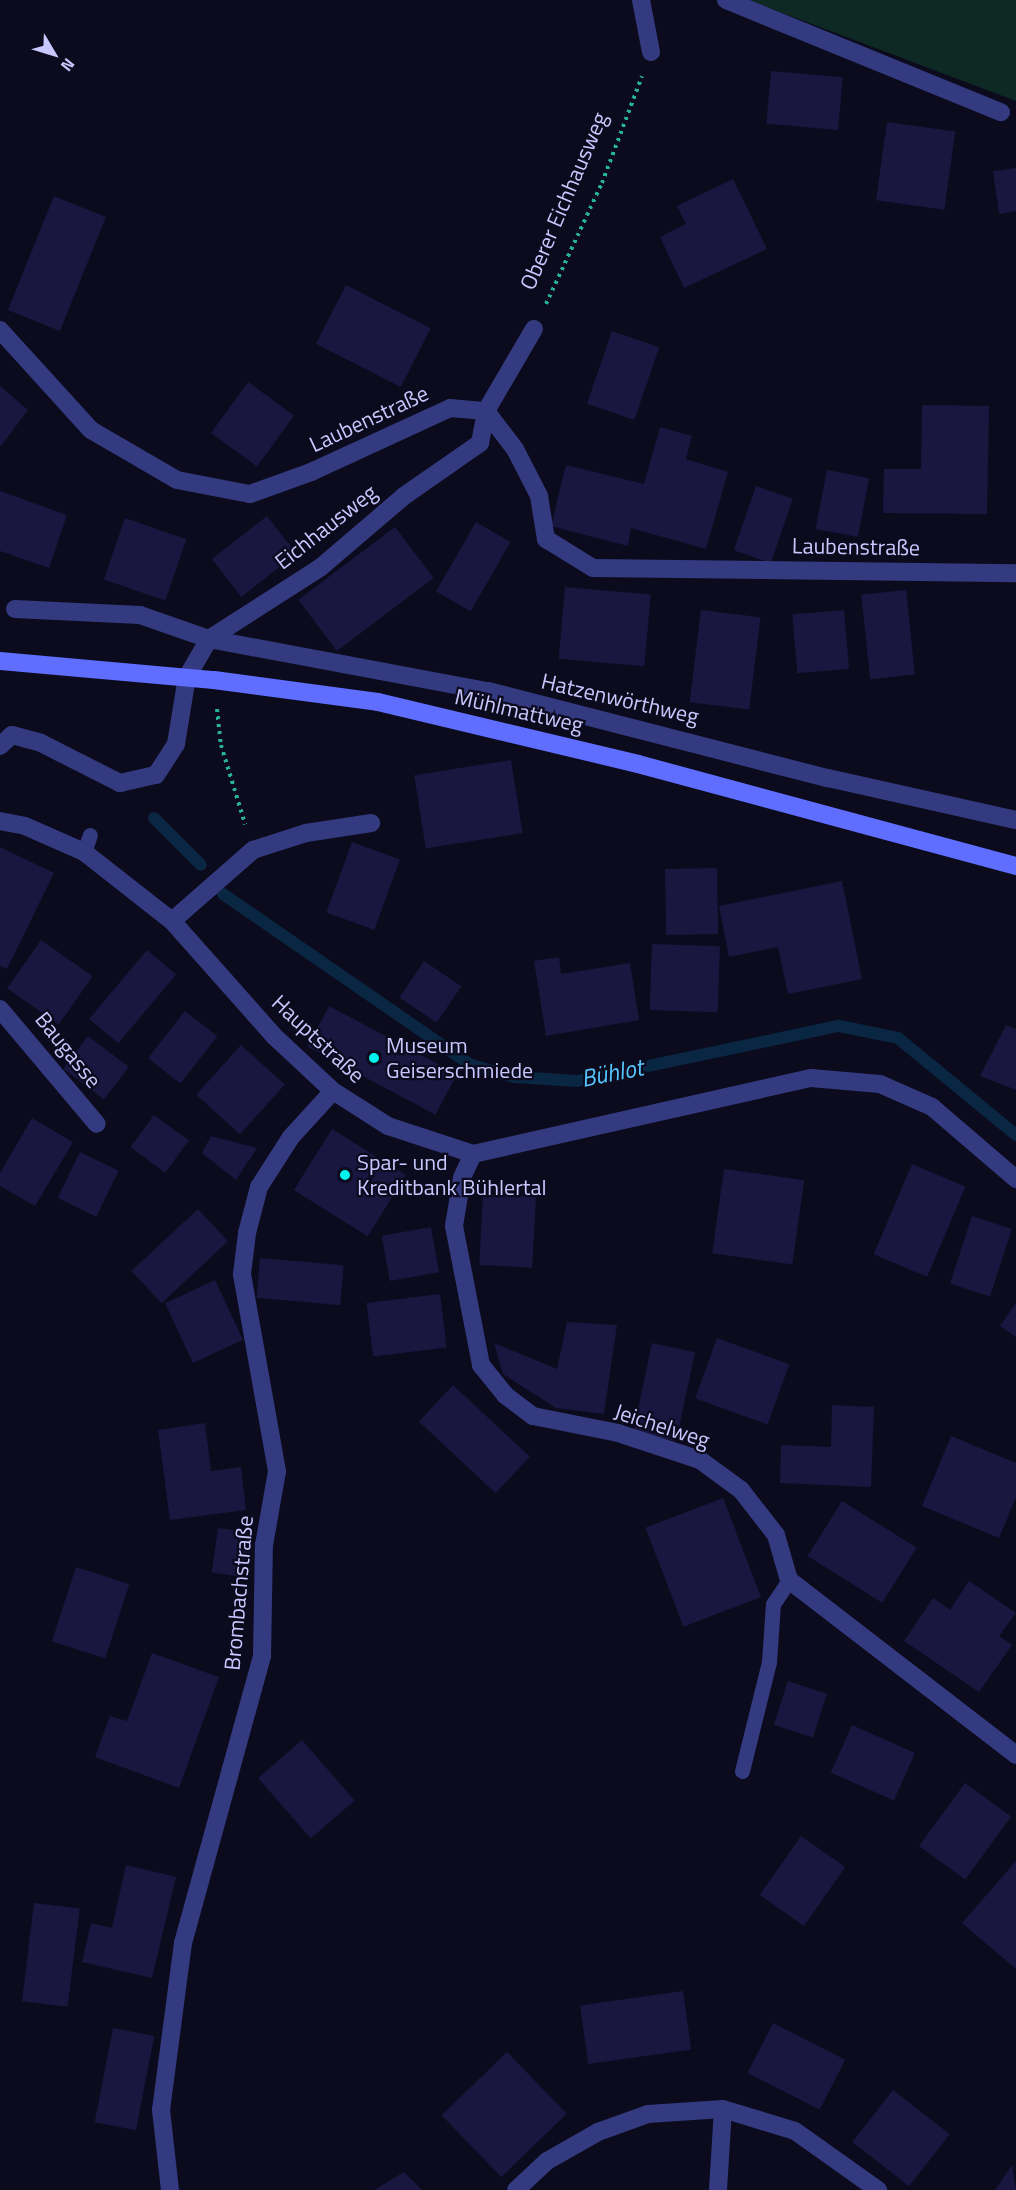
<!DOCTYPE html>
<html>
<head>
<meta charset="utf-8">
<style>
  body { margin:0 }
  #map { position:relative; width:1016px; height:2190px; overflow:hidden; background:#0c0b1e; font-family:"Titillium Web",sans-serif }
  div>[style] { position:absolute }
  .green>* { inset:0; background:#0e2824 }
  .stream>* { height:12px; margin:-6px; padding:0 6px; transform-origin:6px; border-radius:6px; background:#092743 }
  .building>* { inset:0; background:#19163f; transform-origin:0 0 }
  .path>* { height:4px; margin-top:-2px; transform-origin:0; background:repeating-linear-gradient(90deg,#27b399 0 3px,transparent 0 7.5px) }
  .lane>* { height:15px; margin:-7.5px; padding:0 7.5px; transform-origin:7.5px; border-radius:7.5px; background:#333a7f }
  .street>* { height:18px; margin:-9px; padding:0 9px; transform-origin:9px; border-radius:9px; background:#333a7f }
  .secondary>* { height:18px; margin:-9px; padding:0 9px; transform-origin:9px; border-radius:9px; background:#5f6eff }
  .dots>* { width:16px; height:16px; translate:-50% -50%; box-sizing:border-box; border:3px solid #0c0b1e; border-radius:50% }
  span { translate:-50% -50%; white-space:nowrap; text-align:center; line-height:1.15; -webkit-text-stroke:4.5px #0c0b1e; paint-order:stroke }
  .street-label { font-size:22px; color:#c8c8ff }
  .poi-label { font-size:22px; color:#c8c8ff }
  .left { translate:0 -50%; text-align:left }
  .water-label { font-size:24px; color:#56c6ff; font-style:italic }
  .north { position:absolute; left:24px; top:24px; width:60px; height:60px; -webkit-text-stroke:4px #0c0b1e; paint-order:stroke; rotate:128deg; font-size:16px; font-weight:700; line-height:24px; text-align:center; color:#c8c8ff }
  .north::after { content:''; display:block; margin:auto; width:21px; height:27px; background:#c8c8ff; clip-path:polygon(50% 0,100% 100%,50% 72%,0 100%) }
</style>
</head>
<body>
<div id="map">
  <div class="green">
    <i style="clip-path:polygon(748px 0,1016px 0,1016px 101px)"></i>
  </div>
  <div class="stream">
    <i style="left:154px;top:818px;width:66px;rotate:45deg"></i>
    <i style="left:223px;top:894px;width:301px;rotate:34.6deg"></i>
    <i style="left:471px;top:1065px;width:46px;rotate:15.3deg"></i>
    <i style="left:515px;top:1077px;width:62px;rotate:3.7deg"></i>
    <i style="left:577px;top:1081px;width:268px;rotate:-11.9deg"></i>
    <i style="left:839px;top:1026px;width:60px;rotate:11.5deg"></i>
    <i style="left:898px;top:1038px;width:153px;rotate:39.4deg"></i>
  </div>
  <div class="building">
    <i style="left:771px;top:71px;width:72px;height:53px;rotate:5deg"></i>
    <i style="left:887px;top:122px;width:69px;height:79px;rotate:8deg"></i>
    <i style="clip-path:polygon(1016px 168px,1016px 211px,999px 214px,993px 171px)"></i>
    <i style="clip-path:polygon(733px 179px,767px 249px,684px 288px,660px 237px,686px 224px,677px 206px)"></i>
    <i style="left:54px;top:196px;width:56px;height:123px;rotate:22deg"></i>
    <i style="left:346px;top:285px;width:95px;height:66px;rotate:27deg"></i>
    <i style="left:612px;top:331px;width:50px;height:77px;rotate:19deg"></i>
    <i style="left:248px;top:382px;width:57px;height:63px;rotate:36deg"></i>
    <i style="clip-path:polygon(0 386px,28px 410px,1px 446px,0 445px)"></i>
    <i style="clip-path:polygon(922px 405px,989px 406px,987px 514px,883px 513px,884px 469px,921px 469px)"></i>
    <i style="clip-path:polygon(660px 427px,692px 436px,686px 459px,728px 472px,706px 549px,631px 528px,628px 546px,551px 526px,566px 465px,644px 484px)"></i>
    <i style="left:827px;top:470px;width:43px;height:60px;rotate:11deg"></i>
    <i style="left:756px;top:486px;width:39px;height:68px;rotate:19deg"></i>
    <i style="clip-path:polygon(0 491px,67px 515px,49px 568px,0 551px)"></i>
    <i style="left:267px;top:516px;width:48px;height:70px;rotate:52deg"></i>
    <i style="left:125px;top:518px;width:65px;height:65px;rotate:19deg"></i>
    <i style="left:476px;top:522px;width:40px;height:80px;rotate:30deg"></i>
    <i style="left:395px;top:527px;width:64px;height:121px;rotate:53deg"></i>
    <i style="left:565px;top:587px;width:86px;height:72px;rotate:5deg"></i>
    <i style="left:906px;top:590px;width:85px;height:45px;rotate:84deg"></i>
    <i style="left:701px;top:610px;width:60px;height:93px;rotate:7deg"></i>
    <i style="left:844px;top:610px;width:59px;height:52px;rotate:85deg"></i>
    <i style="left:511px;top:760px;width:74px;height:98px;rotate:81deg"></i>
    <i style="left:352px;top:842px;width:51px;height:75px;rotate:20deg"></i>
    <i style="clip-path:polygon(0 847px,54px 873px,7px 969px,0 966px)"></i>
    <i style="left:717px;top:868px;width:66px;height:52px;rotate:89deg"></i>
    <i style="clip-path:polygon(842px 881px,862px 979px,788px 994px,778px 947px,729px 957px,719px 906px)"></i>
    <i style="left:41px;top:940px;width:63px;height:59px;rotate:35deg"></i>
    <i style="left:652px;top:944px;width:68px;height:66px;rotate:2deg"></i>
    <i style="left:147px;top:950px;width:38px;height:90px;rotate:40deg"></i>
    <i style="clip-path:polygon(559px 957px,561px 974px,630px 963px,639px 1020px,546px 1036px,534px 961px)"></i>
    <i style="left:424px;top:961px;width:45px;height:44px;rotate:34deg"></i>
    <i style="left:329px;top:1006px;width:145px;height:46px;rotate:28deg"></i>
    <i style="left:185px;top:1011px;width:41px;height:60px;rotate:38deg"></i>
    <i style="clip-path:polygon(1006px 1025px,1016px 1029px,1016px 1090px,980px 1076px)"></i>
    <i style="left:88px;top:1036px;width:51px;height:41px;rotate:37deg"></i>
    <i style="left:241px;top:1045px;width:59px;height:67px;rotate:42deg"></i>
    <i style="left:154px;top:1115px;width:43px;height:40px;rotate:36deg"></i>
    <i style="clip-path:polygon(32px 1118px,73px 1142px,35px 1206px,0 1186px,0 1173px)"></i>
    <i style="left:332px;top:1129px;width:87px;height:72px;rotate:32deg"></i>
    <i style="clip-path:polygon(211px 1136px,257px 1148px,236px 1180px,202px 1153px)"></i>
    <i style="left:80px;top:1152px;width:43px;height:51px;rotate:26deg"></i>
    <i style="left:912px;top:1164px;width:58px;height:98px;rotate:23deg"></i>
    <i style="left:724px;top:1169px;width:81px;height:85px;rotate:8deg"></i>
    <i style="left:483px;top:1194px;width:53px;height:71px;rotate:3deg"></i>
    <i style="left:198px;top:1209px;width:44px;height:91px;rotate:47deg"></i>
    <i style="left:972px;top:1216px;width:42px;height:71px;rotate:18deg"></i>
    <i style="left:431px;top:1227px;width:46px;height:50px;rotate:80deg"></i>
    <i style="left:260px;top:1258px;width:84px;height:40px;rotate:5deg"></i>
    <i style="left:215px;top:1280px;width:66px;height:55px;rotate:65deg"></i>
    <i style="left:440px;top:1294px;width:54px;height:74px;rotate:83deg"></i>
    <i style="clip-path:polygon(1016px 1303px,1016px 1337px,1000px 1326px)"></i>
    <i style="clip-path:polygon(567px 1322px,617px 1325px,604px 1414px,556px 1408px,503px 1374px,494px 1343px,557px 1369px)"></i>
    <i style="left:717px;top:1338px;width:77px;height:64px;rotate:20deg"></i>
    <i style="left:652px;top:1343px;width:44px;height:91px;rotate:12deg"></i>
    <i style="left:453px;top:1385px;width:105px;height:50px;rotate:43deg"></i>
    <i style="clip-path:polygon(832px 1405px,874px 1407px,871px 1487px,780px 1483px,781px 1445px,831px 1447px)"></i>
    <i style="clip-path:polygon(205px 1423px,211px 1471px,241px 1467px,246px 1510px,170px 1520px,158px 1430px)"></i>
    <i style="clip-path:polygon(951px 1436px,1016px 1463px,1016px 1497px,999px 1538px,922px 1506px)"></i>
    <i style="left:723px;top:1498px;width:106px;height:83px;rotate:69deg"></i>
    <i style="left:842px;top:1501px;width:88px;height:65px;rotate:32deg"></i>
    <i style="left:218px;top:1528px;width:35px;height:45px;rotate:8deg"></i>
    <i style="left:76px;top:1567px;width:56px;height:78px;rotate:18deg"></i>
    <i style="clip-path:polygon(969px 1581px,1016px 1613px,999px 1636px,1012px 1645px,979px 1692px,904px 1641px,933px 1598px,950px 1610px)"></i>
    <i style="clip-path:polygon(152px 1653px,219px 1677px,179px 1788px,95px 1757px,110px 1716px,127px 1721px)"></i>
    <i style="left:788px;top:1681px;width:41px;height:46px;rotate:18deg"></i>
    <i style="left:852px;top:1725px;width:69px;height:52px;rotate:24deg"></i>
    <i style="left:302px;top:1740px;width:80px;height:58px;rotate:49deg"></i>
    <i style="left:965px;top:1783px;width:57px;height:78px;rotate:36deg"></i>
    <i style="left:801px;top:1836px;width:54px;height:72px;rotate:35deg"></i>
    <i style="clip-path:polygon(1016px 1861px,1016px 1969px,962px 1923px)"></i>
    <i style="clip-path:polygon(126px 1865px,176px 1877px,152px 1978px,82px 1962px,91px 1923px,112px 1928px)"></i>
    <i style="left:34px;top:1903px;width:46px;height:99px;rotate:7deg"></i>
    <i style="left:683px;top:1991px;width:59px;height:104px;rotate:82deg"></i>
    <i style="left:773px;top:2023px;width:81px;height:56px;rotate:27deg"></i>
    <i style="left:113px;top:2028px;width:42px;height:96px;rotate:11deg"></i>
    <i style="left:507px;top:2052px;width:86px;height:91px;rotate:46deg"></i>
    <i style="left:893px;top:2090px;width:72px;height:66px;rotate:38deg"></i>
    <i style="clip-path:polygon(1012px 2165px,1016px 2190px,995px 2190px)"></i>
    <i style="clip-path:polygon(404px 2172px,422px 2190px,374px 2190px)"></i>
  </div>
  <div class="path">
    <i style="left:546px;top:304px;width:133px;rotate:-65.2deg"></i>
    <i style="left:602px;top:183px;width:114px;rotate:-69.5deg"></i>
    <i style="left:217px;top:709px;width:36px;rotate:84deg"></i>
    <i style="left:221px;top:745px;width:83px;rotate:73.1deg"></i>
  </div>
  <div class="lane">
    <i style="left:84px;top:852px;width:18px;rotate:-71deg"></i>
    <i style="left:742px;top:1771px;width:112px;rotate:-76.1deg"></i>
    <i style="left:769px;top:1662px;width:58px;rotate:-86.1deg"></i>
    <i style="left:773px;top:1604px;width:29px;rotate:-56deg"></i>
  </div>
  <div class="street">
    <i style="left:641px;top:0;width:53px;rotate:79.1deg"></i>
    <i style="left:726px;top:0;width:297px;rotate:22.2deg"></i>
    <i style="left:0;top:330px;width:135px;rotate:47.7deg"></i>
    <i style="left:91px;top:430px;width:99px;rotate:30.2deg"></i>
    <i style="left:177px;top:480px;width:74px;rotate:10.9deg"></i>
    <i style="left:250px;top:494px;width:65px;rotate:-19.8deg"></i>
    <i style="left:311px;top:472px;width:153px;rotate:-24.7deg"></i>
    <i style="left:450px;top:408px;width:36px;rotate:5deg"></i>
    <i style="left:486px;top:411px;width:48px;rotate:52.7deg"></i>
    <i style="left:515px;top:449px;width:53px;rotate:62.9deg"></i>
    <i style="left:539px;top:496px;width:44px;rotate:80.8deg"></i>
    <i style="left:546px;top:539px;width:55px;rotate:31.7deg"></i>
    <i style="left:593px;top:568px;width:423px;rotate:0.7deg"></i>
    <i style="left:15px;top:609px;width:125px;rotate:2.7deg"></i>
    <i style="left:140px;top:615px;width:73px;rotate:19.2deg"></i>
    <i style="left:209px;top:639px;width:284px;rotate:10.6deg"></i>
    <i style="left:488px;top:691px;width:351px;rotate:14.4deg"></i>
    <i style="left:828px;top:778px;width:193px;rotate:12.6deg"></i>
    <i style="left:0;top:746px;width:16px;rotate:-43deg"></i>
    <i style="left:12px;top:735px;width:30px;rotate:15deg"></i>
    <i style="left:41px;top:743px;width:89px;rotate:26.9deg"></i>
    <i style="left:120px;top:783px;width:37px;rotate:-13deg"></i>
    <i style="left:156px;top:775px;width:37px;rotate:-57deg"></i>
    <i style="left:176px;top:744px;width:68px;rotate:-80.7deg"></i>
    <i style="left:187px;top:677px;width:44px;rotate:-59.9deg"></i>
    <i style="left:209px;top:639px;width:133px;rotate:-32.7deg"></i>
    <i style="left:321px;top:567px;width:109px;rotate:-40.5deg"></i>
    <i style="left:404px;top:496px;width:93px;rotate:-34.9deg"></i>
    <i style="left:480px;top:443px;width:33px;rotate:-79deg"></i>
    <i style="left:486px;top:411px;width:95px;rotate:-59.7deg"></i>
    <i style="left:0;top:821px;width:25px;rotate:11deg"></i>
    <i style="left:25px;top:826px;width:64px;rotate:23.8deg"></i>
    <i style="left:84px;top:852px;width:112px;rotate:38.1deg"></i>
    <i style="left:172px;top:921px;width:155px;rotate:48.4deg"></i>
    <i style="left:275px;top:1037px;width:79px;rotate:43deg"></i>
    <i style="left:333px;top:1091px;width:65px;rotate:32.5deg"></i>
    <i style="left:388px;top:1126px;width:89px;rotate:18.2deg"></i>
    <i style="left:473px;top:1154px;width:346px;rotate:-12.7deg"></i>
    <i style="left:811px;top:1078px;width:69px;rotate:5deg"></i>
    <i style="left:880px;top:1084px;width:57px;rotate:23.9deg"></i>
    <i style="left:932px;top:1107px;width:111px;rotate:40.6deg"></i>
    <i style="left:172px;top:921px;width:108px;rotate:-41.2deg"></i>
    <i style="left:253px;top:850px;width:56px;rotate:-17.8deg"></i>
    <i style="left:306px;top:833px;width:66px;rotate:-8.7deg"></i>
    <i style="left:0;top:1009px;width:150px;rotate:49.9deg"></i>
    <i style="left:473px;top:1154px;width:26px;rotate:115deg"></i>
    <i style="left:462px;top:1178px;width:49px;rotate:99.5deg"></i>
    <i style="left:454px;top:1226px;width:142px;rotate:79deg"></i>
    <i style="left:481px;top:1365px;width:38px;rotate:51deg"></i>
    <i style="left:505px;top:1395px;width:35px;rotate:37deg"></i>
    <i style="left:533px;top:1416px;width:87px;rotate:11.3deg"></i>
    <i style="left:618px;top:1433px;width:86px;rotate:18.2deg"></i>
    <i style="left:700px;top:1460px;width:51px;rotate:36.2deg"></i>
    <i style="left:741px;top:1490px;width:57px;rotate:52.1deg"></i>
    <i style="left:776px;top:1535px;width:47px;rotate:73.9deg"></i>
    <i style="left:789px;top:1580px;width:287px;rotate:37.6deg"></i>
    <i style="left:170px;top:2190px;width:81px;rotate:-96.4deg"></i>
    <i style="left:161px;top:2110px;width:168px;rotate:-82.5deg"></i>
    <i style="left:183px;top:1943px;width:298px;rotate:-74.6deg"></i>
    <i style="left:262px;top:1656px;width:111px;rotate:-89deg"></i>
    <i style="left:264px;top:1545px;width:75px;rotate:-80deg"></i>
    <i style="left:277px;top:1471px;width:200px;rotate:-100.1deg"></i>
    <i style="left:242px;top:1274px;width:41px;rotate:-83deg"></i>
    <i style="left:247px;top:1233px;width:48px;rotate:-75.4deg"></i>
    <i style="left:259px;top:1187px;width:59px;rotate:-57.4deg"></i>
    <i style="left:291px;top:1137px;width:62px;rotate:-47.6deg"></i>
    <i style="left:516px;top:2190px;width:42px;rotate:-43.1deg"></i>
    <i style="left:547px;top:2161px;width:59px;rotate:-29.6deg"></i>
    <i style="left:598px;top:2132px;width:53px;rotate:-19.8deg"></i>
    <i style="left:648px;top:2114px;width:75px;rotate:-3.8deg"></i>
    <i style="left:723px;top:2109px;width:75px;rotate:17deg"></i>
    <i style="left:795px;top:2131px;width:102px;rotate:35.4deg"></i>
    <i style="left:718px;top:2190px;width:81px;rotate:-86.5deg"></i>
  </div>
  <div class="secondary">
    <i style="left:0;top:661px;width:215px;rotate:5.1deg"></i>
    <i style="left:214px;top:680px;width:165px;rotate:7.6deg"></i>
    <i style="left:378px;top:702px;width:267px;rotate:13.4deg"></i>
    <i style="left:638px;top:764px;width:392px;rotate:15.1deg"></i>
  </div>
  <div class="dots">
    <i style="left:374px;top:1058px;background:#00f3ed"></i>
    <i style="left:345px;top:1175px;background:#00f3ed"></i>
  </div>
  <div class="street-label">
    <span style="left:564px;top:201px;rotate:-67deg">Oberer Eichhausweg</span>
    <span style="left:369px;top:419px;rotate:-25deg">Laubenstraße</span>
    <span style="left:326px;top:527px;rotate:-38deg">Eichhausweg</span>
    <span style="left:856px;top:547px;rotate:1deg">Laubenstraße</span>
    <span style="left:620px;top:699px;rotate:13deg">Hatzenwörthweg</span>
    <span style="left:519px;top:711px;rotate:13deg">Mühlmattweg</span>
    <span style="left:318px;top:1039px;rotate:43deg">Hauptstraße</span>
    <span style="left:68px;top:1050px;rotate:51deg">Baugasse</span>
    <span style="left:662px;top:1426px;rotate:18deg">Jeichelweg</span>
    <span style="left:239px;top:1593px;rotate:-85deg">Brombachstraße</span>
  </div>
  <div class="poi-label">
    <span class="left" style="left:386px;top:1058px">Museum<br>Geiserschmiede</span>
    <span class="left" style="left:357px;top:1175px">Spar- und<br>Kreditbank Bühlertal</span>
  </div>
  <div class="water-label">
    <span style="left:612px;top:1073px;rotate:-11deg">Bühlot</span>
  </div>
  <div class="north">N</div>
</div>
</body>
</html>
